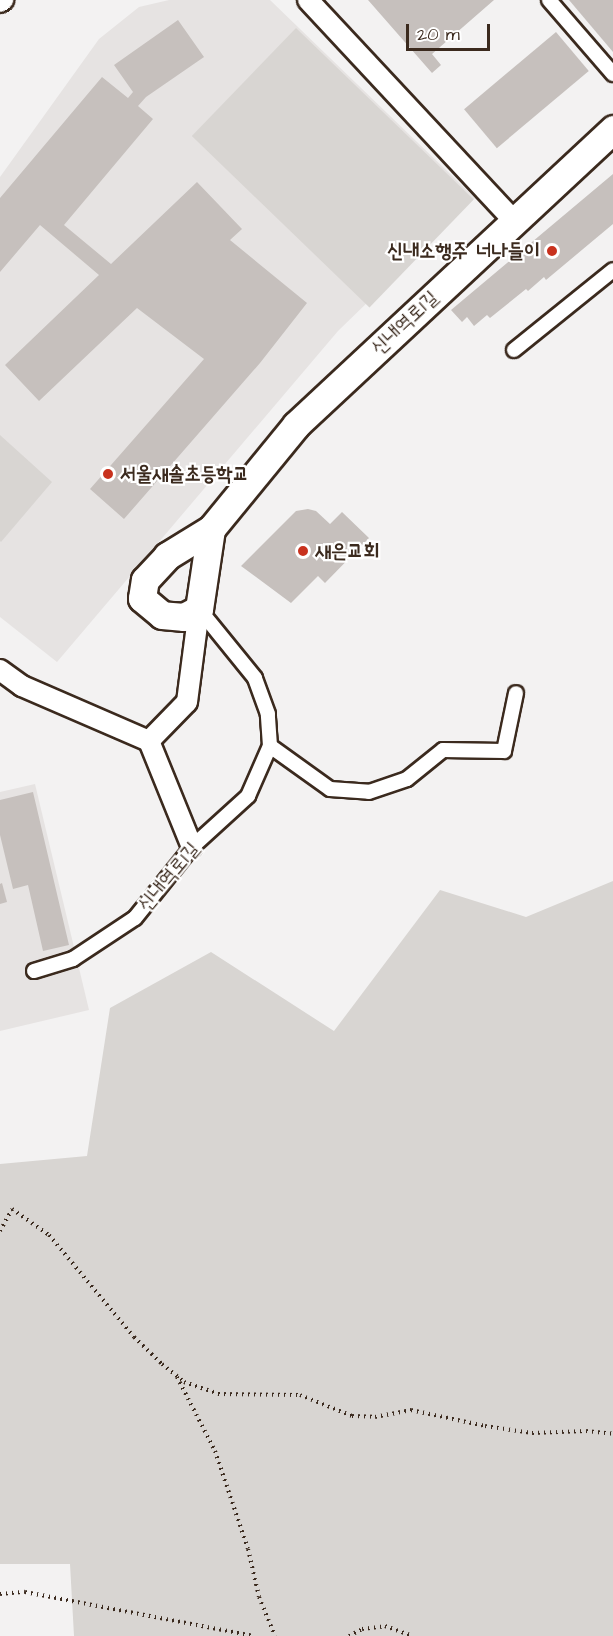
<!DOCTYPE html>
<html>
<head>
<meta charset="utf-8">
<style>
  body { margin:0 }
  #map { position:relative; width:613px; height:1636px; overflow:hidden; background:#f3f2f2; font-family:"Architects Daughter","Poor Story",sans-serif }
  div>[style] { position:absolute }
  .built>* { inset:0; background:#e6e3e2 }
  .green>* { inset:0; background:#d8d5d2; transform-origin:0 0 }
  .building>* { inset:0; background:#c6c0bd; transform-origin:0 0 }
  .path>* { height:4px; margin-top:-2px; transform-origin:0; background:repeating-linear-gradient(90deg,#3b2a1e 0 1.5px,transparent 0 6px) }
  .roads { filter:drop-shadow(2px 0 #3b2a1e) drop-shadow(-2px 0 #3b2a1e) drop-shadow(0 2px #3b2a1e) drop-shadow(0 -2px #3b2a1e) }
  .service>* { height:14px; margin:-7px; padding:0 7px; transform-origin:7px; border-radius:7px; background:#fff }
  .pedestrian>* { height:20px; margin:-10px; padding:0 10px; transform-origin:10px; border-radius:10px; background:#fff }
  .minor>* { height:27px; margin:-13.5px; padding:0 13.5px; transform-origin:13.5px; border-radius:13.5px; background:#fff }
  .dots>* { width:16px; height:16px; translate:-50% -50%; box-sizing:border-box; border:3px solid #fff; border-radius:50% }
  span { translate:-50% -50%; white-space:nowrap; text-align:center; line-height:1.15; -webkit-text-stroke:4.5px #fff; paint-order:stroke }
  .poi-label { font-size:20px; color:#3b2a1e; font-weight:700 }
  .right { translate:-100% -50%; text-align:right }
  .left { translate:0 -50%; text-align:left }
  .street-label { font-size:20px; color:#3b2a1e }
  .scale { position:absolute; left:406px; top:24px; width:84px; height:27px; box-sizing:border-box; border:3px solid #3b2a1e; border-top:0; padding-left:8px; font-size:18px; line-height:21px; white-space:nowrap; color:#3b2a1e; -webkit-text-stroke:4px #fff; paint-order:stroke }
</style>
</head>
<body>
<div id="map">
  <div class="built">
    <i style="clip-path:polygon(169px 0,270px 0,475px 198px,338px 331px,57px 662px,0 617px,0 177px,99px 39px,139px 7px)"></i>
    <i style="clip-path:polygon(35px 784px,89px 1010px,0 1031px,0 792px)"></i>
  </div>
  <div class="green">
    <i style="left:296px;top:28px;width:247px;height:150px;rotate:44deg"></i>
    <i style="clip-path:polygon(0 435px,52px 482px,1px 542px,0 541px)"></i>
    <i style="clip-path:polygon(613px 881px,613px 1636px,74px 1636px,70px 1564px,0 1564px,0 1164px,87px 1156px,110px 1008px,211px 952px,334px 1031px,440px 890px,526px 917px)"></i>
  </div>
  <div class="building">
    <i style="clip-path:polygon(368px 0,494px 0,432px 54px,441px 65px,432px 73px)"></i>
    <i style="clip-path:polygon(569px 0,613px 0,613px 52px)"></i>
    <i style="clip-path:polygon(178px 20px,204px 57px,146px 97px,138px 106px,153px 119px,64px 225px,111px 264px,197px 182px,242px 229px,230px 240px,307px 303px,260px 363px,124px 519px,90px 489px,204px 359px,137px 308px,39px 401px,5px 365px,99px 275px,40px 225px,0 272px,0 198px,102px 77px,128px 98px,133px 92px,114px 65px)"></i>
    <i style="left:556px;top:32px;width:51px;height:120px;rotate:50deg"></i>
    <i style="clip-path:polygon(613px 174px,613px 224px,546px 280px,544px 277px,528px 291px,526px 289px,490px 318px,487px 315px,474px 326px,467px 317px,462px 322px,451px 310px)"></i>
    <i style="clip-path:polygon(308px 509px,316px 511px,330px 524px,342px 512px,369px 538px,325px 583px,318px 576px,291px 603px,241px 566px,296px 511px)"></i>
    <i style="clip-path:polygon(33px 792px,69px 945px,43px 951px,28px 885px,13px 889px,0 835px,0 800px)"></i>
    <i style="clip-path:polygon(2px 883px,7px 902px,0 904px,0 884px)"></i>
  </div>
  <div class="path">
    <i style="left:0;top:1231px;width:25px;rotate:-61deg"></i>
    <i style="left:12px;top:1209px;width:45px;rotate:35.1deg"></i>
    <i style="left:49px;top:1235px;width:133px;rotate:50.2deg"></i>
    <i style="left:134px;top:1337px;width:39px;rotate:44deg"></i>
    <i style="left:162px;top:1364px;width:28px;rotate:39deg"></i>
    <i style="left:184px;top:1382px;width:36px;rotate:19deg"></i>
    <i style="left:218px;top:1394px;width:82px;rotate:0.7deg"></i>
    <i style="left:300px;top:1395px;width:56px;rotate:22deg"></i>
    <i style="left:352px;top:1416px;width:23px;rotate:2deg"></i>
    <i style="left:375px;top:1417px;width:37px;rotate:-11deg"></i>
    <i style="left:411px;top:1410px;width:76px;rotate:12.2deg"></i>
    <i style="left:485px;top:1426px;width:48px;rotate:8.5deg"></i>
    <i style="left:532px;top:1433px;width:54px;rotate:-2.1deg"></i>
    <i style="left:586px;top:1431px;width:27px;rotate:6deg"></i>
    <i style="left:177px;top:1377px;width:83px;rotate:62.8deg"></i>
    <i style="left:215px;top:1451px;width:103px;rotate:71.4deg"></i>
    <i style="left:248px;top:1549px;width:49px;rotate:77.1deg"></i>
    <i style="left:259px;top:1597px;width:42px;rotate:67.7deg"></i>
    <i style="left:0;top:1594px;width:25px;rotate:-5deg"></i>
    <i style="left:25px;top:1592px;width:233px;rotate:10.9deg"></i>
    <i style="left:349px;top:1636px;width:15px;rotate:-28deg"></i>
    <i style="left:362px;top:1629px;width:23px;rotate:-7deg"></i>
    <i style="left:385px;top:1626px;width:29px;rotate:20deg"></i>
  </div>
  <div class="roads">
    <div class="service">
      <i style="left:549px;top:0;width:98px;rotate:49.1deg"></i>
      <i style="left:514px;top:350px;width:127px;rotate:-38.9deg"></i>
      <i style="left:270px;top:746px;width:74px;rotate:35.6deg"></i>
      <i style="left:330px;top:789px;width:39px;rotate:4deg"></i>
      <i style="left:369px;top:792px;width:40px;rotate:-18.9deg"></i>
      <i style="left:407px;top:779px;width:46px;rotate:-38.9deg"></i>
      <i style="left:443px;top:750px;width:61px;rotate:0.9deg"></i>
      <i style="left:504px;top:751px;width:59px;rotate:-78.3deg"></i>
      <i style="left:34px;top:971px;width:41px;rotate:-17.1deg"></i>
      <i style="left:73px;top:959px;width:74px;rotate:-33.5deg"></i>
      <i style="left:135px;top:918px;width:91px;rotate:-51.2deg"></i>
      <i style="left:192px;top:847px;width:76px;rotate:-42.3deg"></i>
      <i style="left:248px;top:796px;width:55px;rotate:-66.3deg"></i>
      <i style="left:270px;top:746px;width:32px;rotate:-94deg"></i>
      <i style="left:268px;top:714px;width:38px;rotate:-110deg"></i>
      <i style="left:255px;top:678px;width:89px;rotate:-129.1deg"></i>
    </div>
    <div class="pedestrian">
      <i style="left:308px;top:0;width:302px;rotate:47deg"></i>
      <i style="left:0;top:2px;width:4px;rotate:-34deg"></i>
      <i style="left:0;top:670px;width:27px;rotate:36deg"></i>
      <i style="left:22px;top:686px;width:138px;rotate:23.4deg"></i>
      <i style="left:149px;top:741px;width:54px;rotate:-45.7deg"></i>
      <i style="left:187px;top:702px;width:94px;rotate:-82.6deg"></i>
      <i style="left:149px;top:741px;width:114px;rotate:67.9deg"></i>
    </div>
    <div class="minor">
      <i style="left:211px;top:529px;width:81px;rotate:98.5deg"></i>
      <i style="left:199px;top:609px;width:17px;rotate:152deg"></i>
      <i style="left:184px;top:617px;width:22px;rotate:-175deg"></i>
      <i style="left:162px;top:615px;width:26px;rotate:-140deg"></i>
      <i style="left:142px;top:598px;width:18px;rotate:-81deg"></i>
      <i style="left:145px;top:580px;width:33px;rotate:-47deg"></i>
      <i style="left:167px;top:556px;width:52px;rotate:-31.5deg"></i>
      <i style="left:211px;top:529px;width:134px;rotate:-50.7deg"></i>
      <i style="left:296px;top:425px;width:434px;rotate:-43deg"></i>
    </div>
  </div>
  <div class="dots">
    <i style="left:552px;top:251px;background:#c8321e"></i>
    <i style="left:108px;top:474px;background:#c8321e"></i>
    <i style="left:303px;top:551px;background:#c8321e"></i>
  </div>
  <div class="poi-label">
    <span class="right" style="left:540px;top:251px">신내소행주 너나들이</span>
    <span class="left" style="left:120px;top:474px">서울새솔초등학교</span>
    <span class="left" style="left:315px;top:551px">새은교회</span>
  </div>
  <div class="street-label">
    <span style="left:405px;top:323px;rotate:-43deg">신내역로1길</span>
    <span style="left:169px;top:877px;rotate:-50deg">신내역로1길</span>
  </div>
  <div class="scale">20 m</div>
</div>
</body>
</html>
